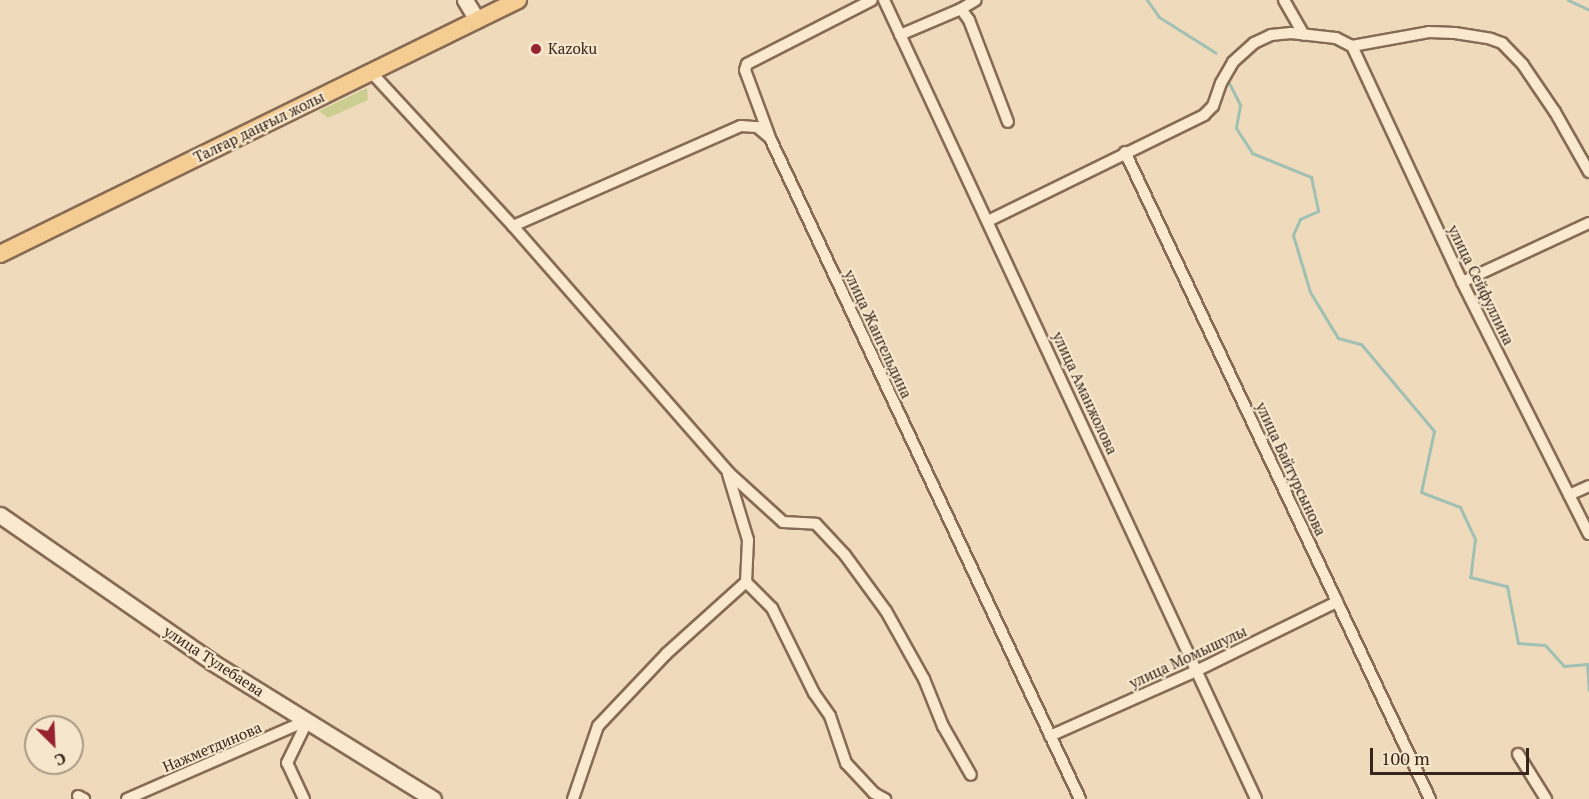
<!DOCTYPE html>
<html>
<head>
<meta charset="utf-8">
<style>
  body { margin:0 }
  #map { position:relative; width:1589px; height:799px; overflow:hidden; background:#efdbbc; font-family:"PT Serif",serif }
  div>[style] { position:absolute }
  .green>* { inset:0; background:#cccd90 }
  .stream>* { height:3px; margin:-1.5px; padding:0 1.5px; transform-origin:1.5px; border-radius:1.5px; background:#a0c0b3 }
  .roads { filter:drop-shadow(2px 0 #876b55) drop-shadow(-2px 0 #876b55) drop-shadow(0 2px #876b55) drop-shadow(0 -2px #876b55) }
  .street>* { height:10px; margin:-5px; padding:0 5px; transform-origin:5px; border-radius:5px; background:#fae9cf }
  .secondary>* { height:15px; margin:-7.5px; padding:0 7.5px; transform-origin:7.5px; border-radius:7.5px; background:#fae9cf }
  .primary>* { height:16px; margin:-8px; padding:0 8px; transform-origin:8px; border-radius:8px; background:#f5cc91 }
  .dots>* { width:16px; height:16px; translate:-50% -50%; box-sizing:border-box; border:3px solid #f6e6cc; border-radius:50% }
  span { translate:-50% -50%; white-space:nowrap; text-align:center; line-height:1.15; -webkit-text-stroke:4.5px #f6e6cc; paint-order:stroke }
  .poi-label { font-size:15px; color:#36251b }
  .left { translate:0 -50%; text-align:left }
  .street-label { font-size:15px; color:#36251b }
  .north { position:absolute; left:24px; top:715px; width:60px; height:60px; box-sizing:border-box; background:#f6e6cc; border:2px solid #a99985; border-radius:50%; rotate:156deg; font-size:16px; font-weight:700; line-height:24px; text-align:center; color:#36251b }
  .north::after { content:''; display:block; margin:auto; width:21px; height:27px; background:#982330; clip-path:polygon(50% 0,100% 100%,50% 72%,0 100%) }
  .scale { position:absolute; left:1370px; top:748px; width:159px; height:27px; box-sizing:border-box; border:3px solid #36251b; border-top:0; padding-left:8px; font-size:18px; line-height:21px; white-space:nowrap; color:#36251b; -webkit-text-stroke:4px #f6e6cc; paint-order:stroke }
</style>
</head>
<body>
<div id="map">
  <div class="green">
    <i style="clip-path:polygon(367px 88px,368px 100px,328px 118px,319px 111px)"></i>
  </div>
  <div class="stream">
    <i style="left:1147px;top:0;width:21px;rotate:55deg"></i>
    <i style="left:1159px;top:17px;width:67px;rotate:32.3deg"></i>
    <i style="left:1568px;top:0;width:23px;rotate:25deg"></i>
    <i style="left:1229px;top:83px;width:25px;rotate:63deg"></i>
    <i style="left:1240px;top:105px;width:23px;rotate:100deg"></i>
    <i style="left:1236px;top:128px;width:30px;rotate:57deg"></i>
    <i style="left:1252px;top:153px;width:64px;rotate:22.1deg"></i>
    <i style="left:1311px;top:177px;width:35px;rotate:78deg"></i>
    <i style="left:1318px;top:211px;width:20px;rotate:156deg"></i>
    <i style="left:1300px;top:219px;width:17px;rotate:114deg"></i>
    <i style="left:1293px;top:235px;width:59px;rotate:73.4deg"></i>
    <i style="left:1310px;top:292px;width:54px;rotate:58.7deg"></i>
    <i style="left:1338px;top:338px;width:24px;rotate:15deg"></i>
    <i style="left:1361px;top:344px;width:114px;rotate:50deg"></i>
    <i style="left:1434px;top:431px;width:62px;rotate:102deg"></i>
    <i style="left:1421px;top:492px;width:42px;rotate:21deg"></i>
    <i style="left:1460px;top:507px;width:35px;rotate:65deg"></i>
    <i style="left:1475px;top:539px;width:38px;rotate:97deg"></i>
    <i style="left:1470px;top:577px;width:38px;rotate:14deg"></i>
    <i style="left:1507px;top:586px;width:58px;rotate:79.1deg"></i>
    <i style="left:1518px;top:643px;width:27px;rotate:4deg"></i>
    <i style="left:1545px;top:645px;width:28px;rotate:48deg"></i>
    <i style="left:1564px;top:666px;width:23px;rotate:-5deg"></i>
    <i style="left:1587px;top:664px;width:26px;rotate:86deg"></i>
  </div>
  <div class="roads">
    <div class="street">
      <i style="left:884px;top:0;width:881px;rotate:65.03deg"></i>
      <i style="left:1284px;top:0;width:40px;rotate:60.3deg"></i>
      <i style="left:961px;top:9px;width:17px;rotate:-31deg"></i>
      <i style="left:900px;top:35px;width:66px;rotate:-23.1deg"></i>
      <i style="left:961px;top:9px;width:14px;rotate:54deg"></i>
      <i style="left:969px;top:20px;width:109px;rotate:69.1deg"></i>
      <i style="left:1352px;top:46px;width:260px;rotate:65deg"></i>
      <i style="left:1462px;top:282px;width:282px;rotate:63.3deg"></i>
      <i style="left:371px;top:72px;width:209px;rotate:47.3deg"></i>
      <i style="left:513px;top:226px;width:327px;rotate:48.8deg"></i>
      <i style="left:728px;top:472px;width:74px;rotate:42.3deg"></i>
      <i style="left:783px;top:522px;width:33px;rotate:3deg"></i>
      <i style="left:816px;top:524px;width:42px;rotate:46.9deg"></i>
      <i style="left:845px;top:555px;width:69px;rotate:53.8deg"></i>
      <i style="left:886px;top:611px;width:78px;rotate:60.8deg"></i>
      <i style="left:924px;top:679px;width:51px;rotate:68deg"></i>
      <i style="left:943px;top:726px;width:56px;rotate:60.3deg"></i>
      <i style="left:769px;top:135px;width:69px;rotate:-110.3deg"></i>
      <i style="left:745px;top:70px;width:6px;rotate:-72deg"></i>
      <i style="left:747px;top:64px;width:140px;rotate:-27.1deg"></i>
      <i style="left:1125px;top:152px;width:715px;rotate:64.76deg"></i>
      <i style="left:988px;top:221px;width:241px;rotate:-26.1deg"></i>
      <i style="left:1204px;top:115px;width:13px;rotate:-45deg"></i>
      <i style="left:1213px;top:106px;width:24px;rotate:-71deg"></i>
      <i style="left:1221px;top:83px;width:24px;rotate:-60deg"></i>
      <i style="left:1233px;top:62px;width:28px;rotate:-42deg"></i>
      <i style="left:1254px;top:43px;width:19px;rotate:-25deg"></i>
      <i style="left:1271px;top:35px;width:20px;rotate:-6deg"></i>
      <i style="left:1291px;top:33px;width:45px;rotate:6.3deg"></i>
      <i style="left:1336px;top:38px;width:18px;rotate:27deg"></i>
      <i style="left:1352px;top:46px;width:78px;rotate:-10.3deg"></i>
      <i style="left:1429px;top:32px;width:26px;rotate:2deg"></i>
      <i style="left:1455px;top:33px;width:36px;rotate:9deg"></i>
      <i style="left:1491px;top:39px;width:12px;rotate:20deg"></i>
      <i style="left:1502px;top:43px;width:30px;rotate:46deg"></i>
      <i style="left:1523px;top:65px;width:57px;rotate:55.8deg"></i>
      <i style="left:1555px;top:112px;width:69px;rotate:60.5deg"></i>
      <i style="left:513px;top:226px;width:249px;rotate:-23.7deg"></i>
      <i style="left:741px;top:126px;width:16px;rotate:4deg"></i>
      <i style="left:757px;top:127px;width:17px;rotate:40deg"></i>
      <i style="left:770px;top:138px;width:730px;rotate:64.87deg"></i>
      <i style="left:1462px;top:282px;width:140px;rotate:-24.9deg"></i>
      <i style="left:728px;top:474px;width:69px;rotate:73.1deg"></i>
      <i style="left:748px;top:540px;width:42px;rotate:92.7deg"></i>
      <i style="left:1569px;top:495px;width:22px;rotate:-24deg"></i>
      <i style="left:1050px;top:736px;width:162px;rotate:-24deg"></i>
      <i style="left:1198px;top:670px;width:155px;rotate:-26.1deg"></i>
      <i style="left:1518px;top:754px;width:53px;rotate:58.1deg"></i>
      <i style="left:78px;top:796px;width:7px;rotate:27deg"></i>
      <i style="left:127px;top:799px;width:197px;rotate:-23.6deg"></i>
      <i style="left:304px;top:799px;width:40px;rotate:-115deg"></i>
      <i style="left:287px;top:763px;width:48px;rotate:-64deg"></i>
      <i style="left:573px;top:799px;width:77px;rotate:-71.1deg"></i>
      <i style="left:598px;top:726px;width:99px;rotate:-46.6deg"></i>
      <i style="left:666px;top:654px;width:108px;rotate:-42deg"></i>
      <i style="left:746px;top:582px;width:37px;rotate:45deg"></i>
      <i style="left:772px;top:608px;width:95px;rotate:63.7deg"></i>
      <i style="left:814px;top:693px;width:28px;rotate:55deg"></i>
      <i style="left:830px;top:716px;width:50px;rotate:71.2deg"></i>
      <i style="left:846px;top:763px;width:41px;rotate:47deg"></i>
      <i style="left:874px;top:793px;width:13px;rotate:29deg"></i>
    </div>
    <div class="secondary">
      <i style="left:465px;top:0;width:23px;rotate:59deg"></i>
      <i style="left:0;top:515px;width:258px;rotate:34.7deg"></i>
      <i style="left:212px;top:662px;width:260px;rotate:31.8deg"></i>
    </div>
    <div class="primary">
      <i style="left:0;top:254px;width:577px;rotate:-26.12deg"></i>
    </div>
  </div>
  <div class="dots">
    <i style="left:536px;top:49px;background:#982330"></i>
  </div>
  <div class="poi-label">
    <span class="left" style="left:548px;top:49px">Kazoku</span>
  </div>
  <div class="street-label">
    <span style="left:259px;top:127px;rotate:-26deg">Талғар даңғыл жолы</span>
    <span style="left:1481px;top:285px;rotate:64deg">улица Сейфуллина</span>
    <span style="left:878px;top:334px;rotate:65deg">улица Жангельдина</span>
    <span style="left:1085px;top:393px;rotate:65deg">улица Аманжолова</span>
    <span style="left:1291px;top:469px;rotate:65deg">улица Байтурсынова</span>
    <span style="left:1188px;top:657px;rotate:-25deg">улица Момышулы</span>
    <span style="left:214px;top:661px;rotate:33deg">улица Тулебаева</span>
    <span style="left:212px;top:747px;rotate:-23deg">Нажметдинова</span>
  </div>
  <div class="north">С</div>
  <div class="scale">100 m</div>
</div>
</body>
</html>
